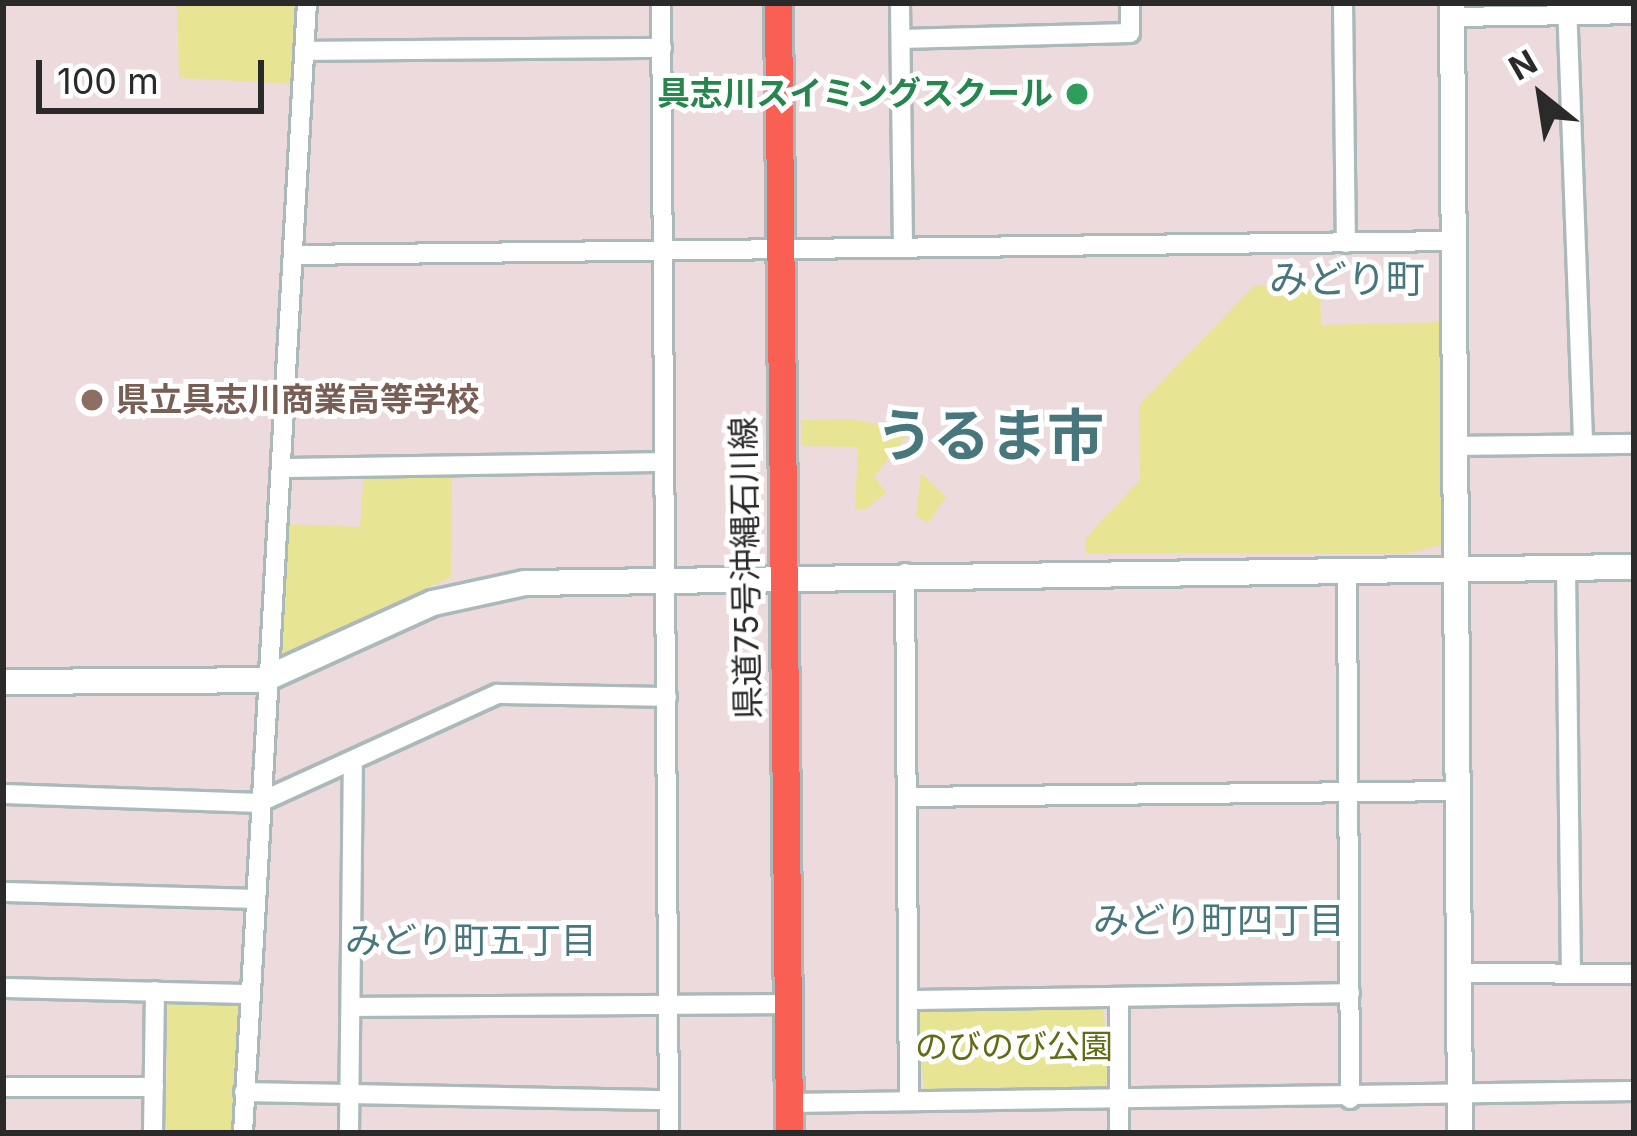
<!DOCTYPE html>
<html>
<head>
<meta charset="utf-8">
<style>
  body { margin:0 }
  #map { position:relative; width:1637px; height:1136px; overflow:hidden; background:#eddadd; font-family:Inter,"Noto Sans JP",sans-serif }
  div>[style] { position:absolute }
  .green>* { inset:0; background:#e7e493; transform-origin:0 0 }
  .roads { filter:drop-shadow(3px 0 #abb9bb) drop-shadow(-3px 0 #abb9bb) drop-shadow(0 3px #abb9bb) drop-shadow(0 -3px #abb9bb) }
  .street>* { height:18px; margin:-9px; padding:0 9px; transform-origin:9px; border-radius:9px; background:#fff }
  .secondary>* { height:24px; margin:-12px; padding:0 12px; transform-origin:12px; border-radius:12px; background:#fff }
  .primary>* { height:27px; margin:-13.5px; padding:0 13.5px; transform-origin:13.5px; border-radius:13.5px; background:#f95f53 }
  .dots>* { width:33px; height:33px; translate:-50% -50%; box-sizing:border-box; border:6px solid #fff; border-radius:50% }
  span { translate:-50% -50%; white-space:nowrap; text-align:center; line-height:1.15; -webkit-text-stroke:10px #fff; paint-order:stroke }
  .leisure-label { font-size:33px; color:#27864d; font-weight:700 }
  .right { translate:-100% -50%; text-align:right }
  .education-label { font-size:33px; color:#785e54; font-weight:700 }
  .left { translate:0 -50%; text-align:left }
  .street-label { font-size:33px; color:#2a2a2a }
  .park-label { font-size:33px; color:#636b15 }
  .neighbourhood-label { font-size:36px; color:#47767d }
  .quarter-label { font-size:39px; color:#47767d }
  .town-label { font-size:57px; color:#47767d; font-weight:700 }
  .frame { position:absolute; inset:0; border:6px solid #2a2a2a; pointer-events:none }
  .north { position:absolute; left:1481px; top:36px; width:120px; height:120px; -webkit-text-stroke:9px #fff; paint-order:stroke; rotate:330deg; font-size:33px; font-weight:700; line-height:48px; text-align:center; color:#2a2a2a }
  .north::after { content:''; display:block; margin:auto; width:42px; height:54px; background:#2a2a2a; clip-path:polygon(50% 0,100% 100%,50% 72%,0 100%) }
  .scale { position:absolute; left:36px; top:60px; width:228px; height:54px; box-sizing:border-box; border:6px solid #2a2a2a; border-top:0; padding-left:15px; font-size:36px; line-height:42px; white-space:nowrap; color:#2a2a2a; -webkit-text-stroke:9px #fff; paint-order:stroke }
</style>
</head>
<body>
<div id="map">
  <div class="green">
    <i style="clip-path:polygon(177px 3px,307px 3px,299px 84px,179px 78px)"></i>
    <i style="clip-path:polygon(1255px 285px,1320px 289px,1321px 325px,1441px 322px,1442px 545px,1405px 554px,1085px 553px,1085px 539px,1140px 480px,1139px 405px)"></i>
    <i style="clip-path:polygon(850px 419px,911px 430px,874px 477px,886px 492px,867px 509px,855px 509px,858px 447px,801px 446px,801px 420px)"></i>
    <i style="clip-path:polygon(364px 471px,452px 471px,451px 577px,284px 654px,272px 643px,286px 524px,360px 527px)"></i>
    <i style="clip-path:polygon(921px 473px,946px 497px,928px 523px,916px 516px)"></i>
    <i style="left:168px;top:992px;width:77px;height:141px;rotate:1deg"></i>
    <i style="clip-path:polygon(927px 1005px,1103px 1005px,1110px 1088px,924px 1089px,917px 1012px)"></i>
  </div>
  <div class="roads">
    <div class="street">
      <i style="left:661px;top:3px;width:1130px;rotate:89.59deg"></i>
      <i style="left:900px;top:3px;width:245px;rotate:89.3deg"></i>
      <i style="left:1343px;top:3px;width:240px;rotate:89.3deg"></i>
      <i style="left:1567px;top:3px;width:437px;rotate:87.9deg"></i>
      <i style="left:1452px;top:17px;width:182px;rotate:-0.9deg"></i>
      <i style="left:901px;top:39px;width:229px;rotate:-1.5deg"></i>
      <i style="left:1130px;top:33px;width:30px;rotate:-90deg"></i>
      <i style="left:305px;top:51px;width:357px;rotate:-0.5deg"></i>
      <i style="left:295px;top:255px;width:1160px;rotate:-0.69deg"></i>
      <i style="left:1460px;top:446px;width:174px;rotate:-0.7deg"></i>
      <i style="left:281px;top:468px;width:381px;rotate:-0.9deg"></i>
      <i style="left:1566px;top:568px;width:406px;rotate:89.3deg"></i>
      <i style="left:905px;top:573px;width:527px;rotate:89.57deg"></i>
      <i style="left:1347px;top:574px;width:525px;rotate:89.67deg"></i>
      <i style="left:3px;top:794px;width:255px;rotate:2deg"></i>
      <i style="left:258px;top:803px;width:263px;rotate:-24.5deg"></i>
      <i style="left:497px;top:694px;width:170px;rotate:1deg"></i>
      <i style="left:907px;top:797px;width:552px;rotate:-0.62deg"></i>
      <i style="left:3px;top:892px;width:245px;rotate:1.6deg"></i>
      <i style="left:1458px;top:973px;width:176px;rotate:0.3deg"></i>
      <i style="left:3px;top:988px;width:242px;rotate:1.4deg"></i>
      <i style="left:1119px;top:998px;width:135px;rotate:90deg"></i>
      <i style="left:909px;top:1000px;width:441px;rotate:-0.9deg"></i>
      <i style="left:353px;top:1007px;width:433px;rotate:-0.4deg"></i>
      <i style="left:3px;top:1087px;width:151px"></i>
      <i style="left:244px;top:1092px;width:424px;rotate:1.1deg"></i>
      <i style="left:788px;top:1103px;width:846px;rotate:-0.81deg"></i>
      <i style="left:153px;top:1133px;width:142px;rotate:-89.2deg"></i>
      <i style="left:243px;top:1133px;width:1132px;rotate:-86.76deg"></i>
      <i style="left:349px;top:1133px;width:372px;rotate:-89.4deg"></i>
    </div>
    <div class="secondary">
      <i style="left:1452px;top:3px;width:1130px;rotate:89.59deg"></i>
      <i style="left:3px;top:682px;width:260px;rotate:-0.4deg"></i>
      <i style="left:263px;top:680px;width:187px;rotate:-24.4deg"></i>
      <i style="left:433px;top:603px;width:94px;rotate:-12.3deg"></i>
      <i style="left:525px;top:583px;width:1109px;rotate:-0.83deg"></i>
    </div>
    <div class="primary">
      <i style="left:778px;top:3px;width:1130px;rotate:89.44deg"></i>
    </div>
  </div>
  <div class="dots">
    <i style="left:1077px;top:94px;background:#2e9e5b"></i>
    <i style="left:92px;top:400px;background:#8d6e63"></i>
  </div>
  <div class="leisure-label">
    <span class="right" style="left:1053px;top:94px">具志川スイミングスクール</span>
  </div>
  <div class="education-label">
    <span class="left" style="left:116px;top:400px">県立具志川商業高等学校</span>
  </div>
  <div class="street-label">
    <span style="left:746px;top:568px;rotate:-91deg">県道75号沖縄石川線</span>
  </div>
  <div class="park-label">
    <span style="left:1014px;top:1047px">のびのび公園</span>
  </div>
  <div class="neighbourhood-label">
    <span style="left:1219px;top:921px">みどり町四丁目</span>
    <span style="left:471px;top:941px">みどり町五丁目</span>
  </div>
  <div class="quarter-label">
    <span style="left:1347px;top:279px">みどり町</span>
  </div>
  <div class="town-label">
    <span style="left:990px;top:436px">うるま市</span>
  </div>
  <div class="frame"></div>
  <div class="north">N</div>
  <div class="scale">100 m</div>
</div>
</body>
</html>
